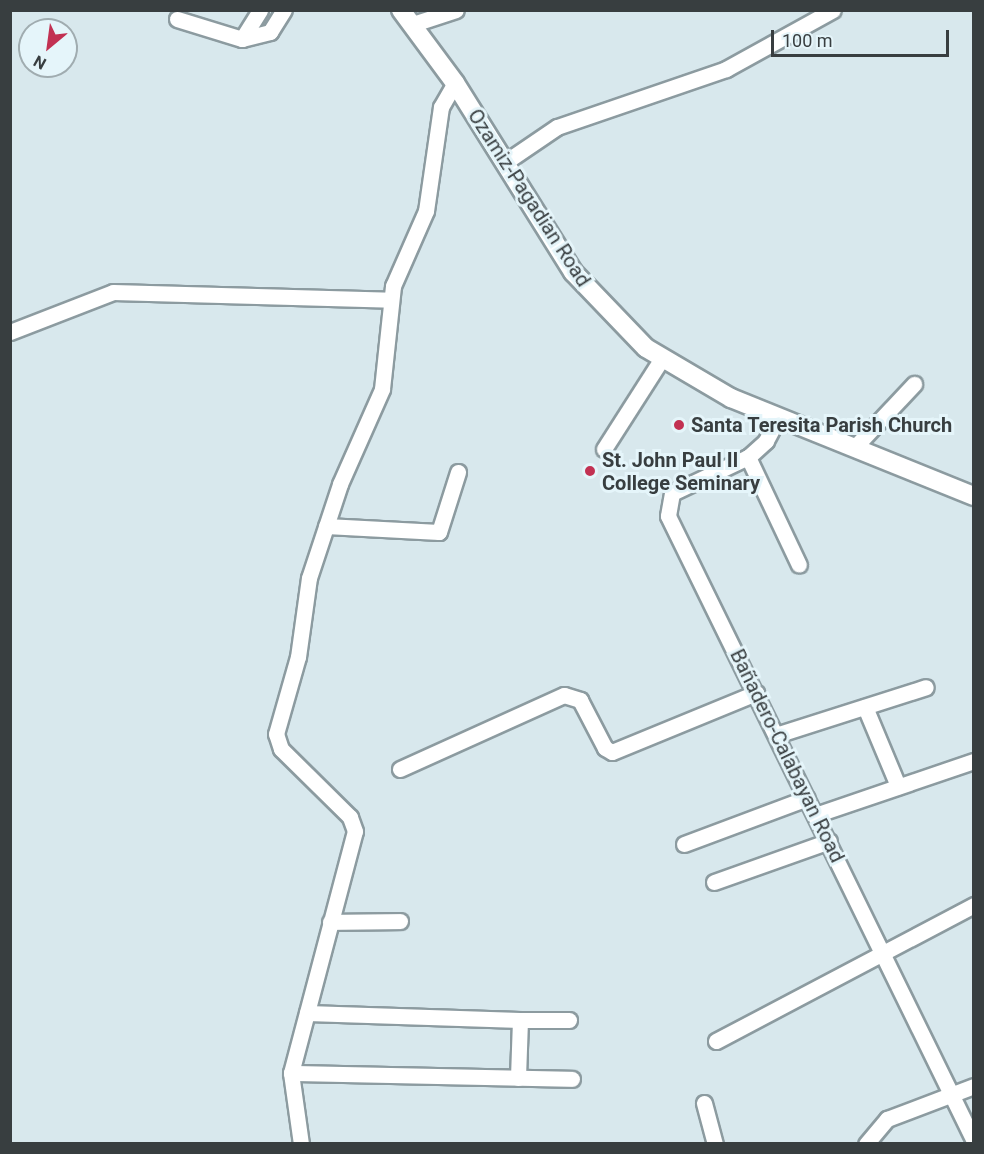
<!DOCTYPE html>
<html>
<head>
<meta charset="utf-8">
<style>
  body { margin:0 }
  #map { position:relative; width:984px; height:1154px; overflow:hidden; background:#d8e8ed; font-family:Roboto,sans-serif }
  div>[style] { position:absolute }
  .roads { filter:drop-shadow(2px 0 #8c9ba0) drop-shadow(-2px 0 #8c9ba0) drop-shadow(0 2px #8c9ba0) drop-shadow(0 -2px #8c9ba0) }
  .minor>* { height:15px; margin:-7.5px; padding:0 7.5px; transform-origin:7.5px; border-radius:7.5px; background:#fff }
  .major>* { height:18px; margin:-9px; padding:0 9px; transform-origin:9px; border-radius:9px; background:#fff }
  .dots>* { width:16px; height:16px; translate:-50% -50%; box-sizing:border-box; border:3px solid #e5f5fa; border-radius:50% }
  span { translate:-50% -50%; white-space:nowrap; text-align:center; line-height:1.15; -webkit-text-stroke:6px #e5f5fa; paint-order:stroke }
  .street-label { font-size:20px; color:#383e40 }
  .poi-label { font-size:20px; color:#383e40; font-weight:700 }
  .left { translate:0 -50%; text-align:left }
  .frame { position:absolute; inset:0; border:12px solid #383e40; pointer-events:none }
  .north { position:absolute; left:18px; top:18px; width:60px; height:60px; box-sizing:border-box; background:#e5f5fa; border:2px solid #a0acb0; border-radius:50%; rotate:209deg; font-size:16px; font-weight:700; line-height:24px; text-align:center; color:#383e40 }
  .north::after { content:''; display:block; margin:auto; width:21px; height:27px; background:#c23152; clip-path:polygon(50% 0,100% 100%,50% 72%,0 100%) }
  .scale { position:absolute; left:771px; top:30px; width:178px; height:27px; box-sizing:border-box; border:3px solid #383e40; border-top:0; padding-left:8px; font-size:18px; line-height:21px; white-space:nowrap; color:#383e40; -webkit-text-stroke:4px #e5f5fa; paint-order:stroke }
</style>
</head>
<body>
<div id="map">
  <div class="roads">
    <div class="minor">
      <i style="left:177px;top:19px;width:68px;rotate:17.1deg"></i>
      <i style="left:242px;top:39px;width:29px;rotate:-14deg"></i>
      <i style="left:270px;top:32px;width:26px;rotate:-58deg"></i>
      <i style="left:413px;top:24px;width:45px;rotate:-18deg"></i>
      <i style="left:242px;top:39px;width:34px;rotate:-58deg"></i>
      <i style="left:504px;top:163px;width:64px;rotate:-34.2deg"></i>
      <i style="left:557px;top:127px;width:179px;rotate:-18.9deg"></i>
      <i style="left:726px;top:69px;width:122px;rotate:-28.9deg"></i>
      <i style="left:10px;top:332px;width:110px;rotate:-21.2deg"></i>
      <i style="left:113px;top:292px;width:278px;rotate:1.6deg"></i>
      <i style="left:778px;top:418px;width:26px;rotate:118deg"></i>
      <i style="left:766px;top:441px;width:24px;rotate:138deg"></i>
      <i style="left:748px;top:457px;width:84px;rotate:154.7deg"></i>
      <i style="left:672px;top:493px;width:23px;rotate:100deg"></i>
      <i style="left:668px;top:516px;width:696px;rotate:63.91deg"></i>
      <i style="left:854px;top:448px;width:88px;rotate:-46.8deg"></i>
      <i style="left:604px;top:449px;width:106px;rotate:-57.4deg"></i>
      <i style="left:748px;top:457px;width:119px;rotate:64.7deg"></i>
      <i style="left:326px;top:526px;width:113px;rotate:3deg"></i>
      <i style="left:439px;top:532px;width:63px;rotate:-72.4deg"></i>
      <i style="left:865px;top:707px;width:86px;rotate:67.3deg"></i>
      <i style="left:776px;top:735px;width:157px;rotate:-17.7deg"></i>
      <i style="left:400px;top:769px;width:180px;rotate:-24.3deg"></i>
      <i style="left:564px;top:695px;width:17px;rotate:17deg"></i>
      <i style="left:580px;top:700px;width:54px;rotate:62.5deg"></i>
      <i style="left:605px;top:748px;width:8px;rotate:30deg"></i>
      <i style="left:612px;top:752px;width:156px;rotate:-22.3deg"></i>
      <i style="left:815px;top:815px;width:168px;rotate:-18.8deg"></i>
      <i style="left:684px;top:844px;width:131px;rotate:-20.5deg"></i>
      <i style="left:714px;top:882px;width:122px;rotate:-19.6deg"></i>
      <i style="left:330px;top:922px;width:70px;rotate:-0.8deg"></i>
      <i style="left:307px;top:1013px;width:213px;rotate:1.9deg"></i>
      <i style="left:520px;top:1020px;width:58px;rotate:92deg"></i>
      <i style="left:520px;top:1020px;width:49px"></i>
      <i style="left:716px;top:1041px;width:292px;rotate:-27.8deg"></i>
      <i style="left:291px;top:1073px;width:281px;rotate:1.2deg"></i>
      <i style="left:704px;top:1103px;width:42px;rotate:75deg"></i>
      <i style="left:301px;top:1144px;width:72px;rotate:-98deg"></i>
      <i style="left:291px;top:1073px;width:250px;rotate:-75.2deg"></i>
      <i style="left:355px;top:831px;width:15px;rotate:-110deg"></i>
      <i style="left:350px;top:817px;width:97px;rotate:-135.4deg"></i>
      <i style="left:281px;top:749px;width:16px;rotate:-108deg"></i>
      <i style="left:276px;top:734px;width:80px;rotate:-74.1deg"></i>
      <i style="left:298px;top:657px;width:80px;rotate:-82.1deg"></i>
      <i style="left:309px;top:578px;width:99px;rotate:-71.7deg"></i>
      <i style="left:340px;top:484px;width:104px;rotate:-66.1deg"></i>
      <i style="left:382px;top:389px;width:104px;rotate:-83.9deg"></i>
      <i style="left:393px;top:286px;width:82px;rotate:-66.3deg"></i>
      <i style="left:426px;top:211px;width:105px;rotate:-81.8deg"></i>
      <i style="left:441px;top:107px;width:28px;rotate:-60deg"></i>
      <i style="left:866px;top:1144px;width:33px;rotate:-50deg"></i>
      <i style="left:887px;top:1119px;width:93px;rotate:-20.8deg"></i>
    </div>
    <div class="major">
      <i style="left:401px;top:10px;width:91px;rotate:53.5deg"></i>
      <i style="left:455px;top:83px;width:223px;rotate:58deg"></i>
      <i style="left:573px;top:272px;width:105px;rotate:46.2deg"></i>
      <i style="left:646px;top:348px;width:99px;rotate:30.5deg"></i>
      <i style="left:731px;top:398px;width:262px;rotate:22deg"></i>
    </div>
  </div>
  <div class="dots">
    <i style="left:679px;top:425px;background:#c23152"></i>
    <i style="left:590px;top:471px;background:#c23152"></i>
  </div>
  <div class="street-label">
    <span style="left:529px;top:198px;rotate:57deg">Ozamiz-Pagadian Road</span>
    <span style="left:787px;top:756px;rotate:64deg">Bañadero-Calabayan Road</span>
  </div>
  <div class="poi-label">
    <span class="left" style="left:691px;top:425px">Santa Teresita Parish Church</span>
    <span class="left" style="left:602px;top:472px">St. John Paul II<br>College Seminary</span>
  </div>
  <div class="frame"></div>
  <div class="north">N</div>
  <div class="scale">100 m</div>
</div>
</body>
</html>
